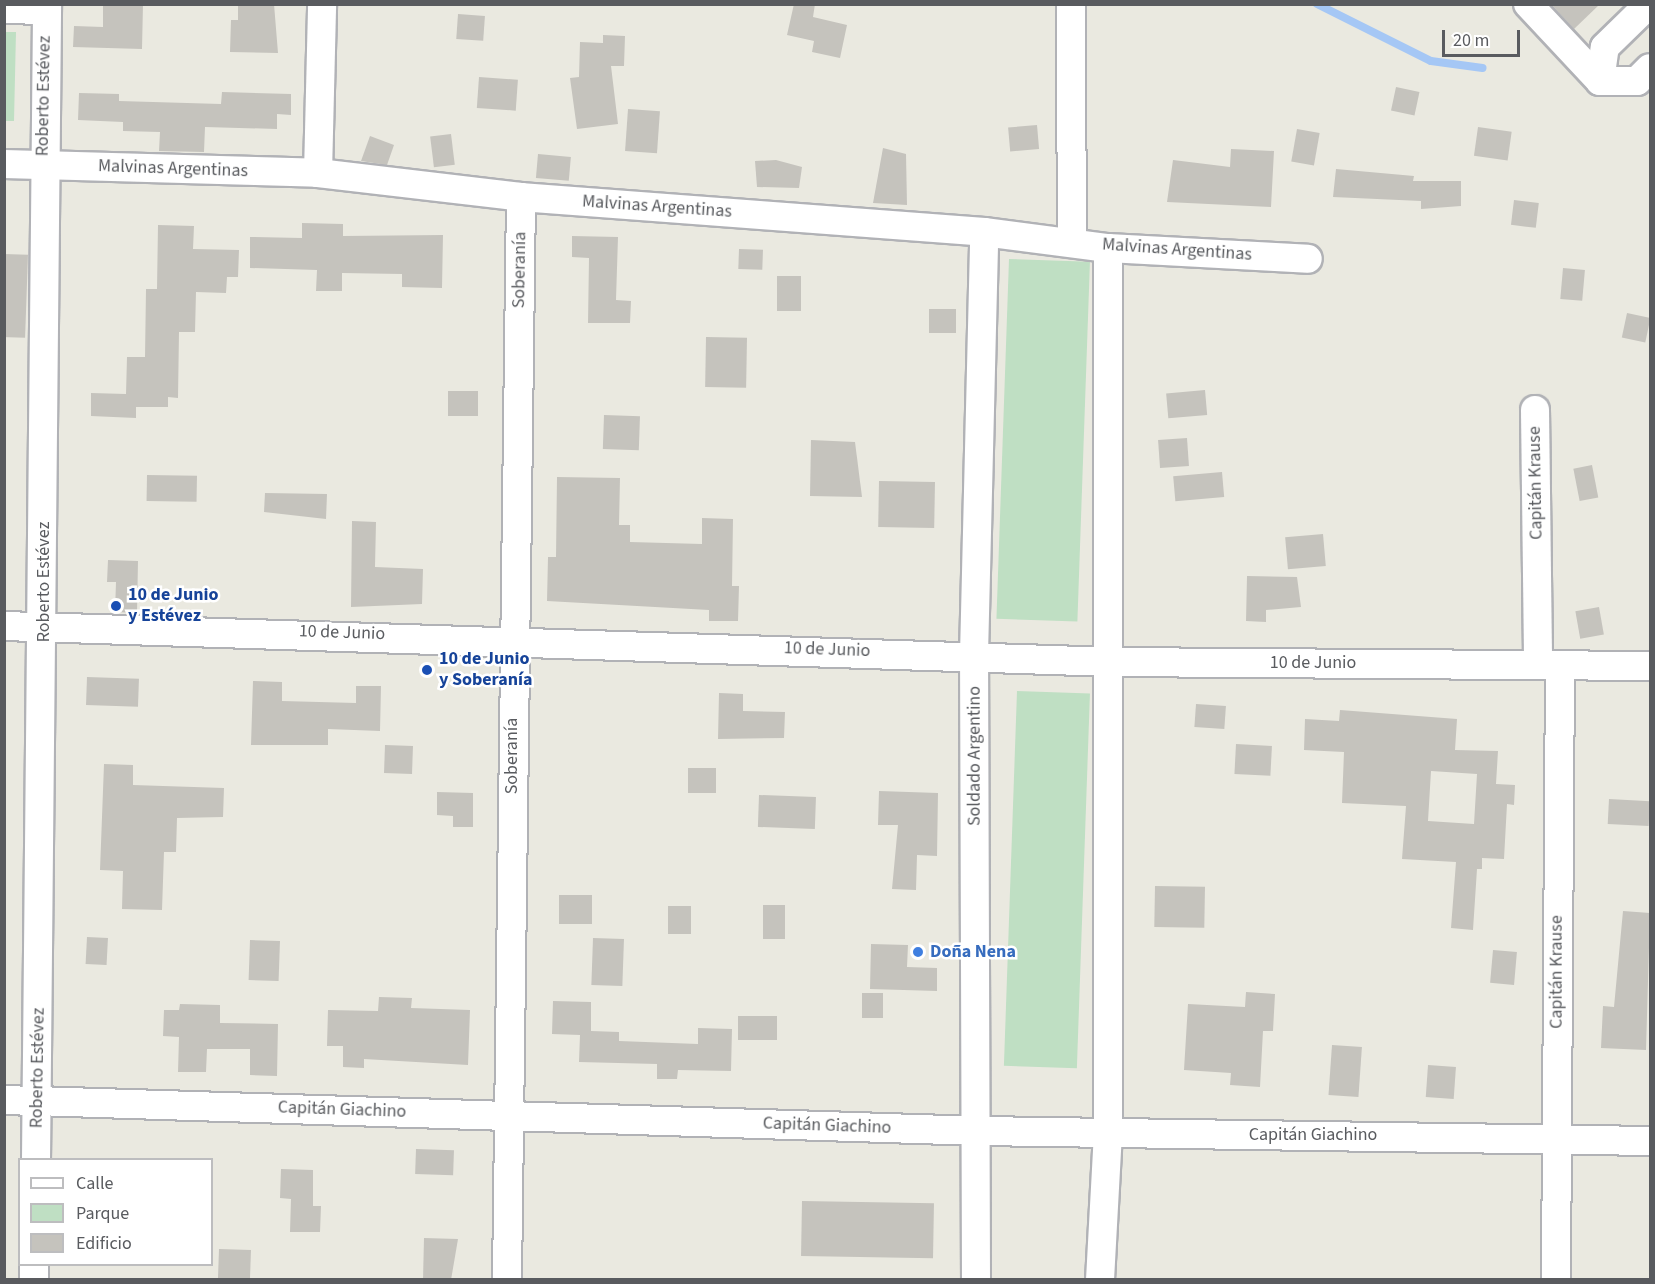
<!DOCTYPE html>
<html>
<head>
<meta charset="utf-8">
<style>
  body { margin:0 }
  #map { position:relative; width:1655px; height:1284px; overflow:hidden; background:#eae9e0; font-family:"Source Sans 3",sans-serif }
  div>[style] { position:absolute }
  .green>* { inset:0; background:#bfdfc3; transform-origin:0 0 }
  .stream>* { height:8px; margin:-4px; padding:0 4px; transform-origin:4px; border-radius:4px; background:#a5c7f5 }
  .building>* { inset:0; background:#c5c3bd; transform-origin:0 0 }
  .roads { filter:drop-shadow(2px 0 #b1b2b6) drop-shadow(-2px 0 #b1b2b6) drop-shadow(0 2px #b1b2b6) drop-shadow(0 -2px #b1b2b6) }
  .minor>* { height:28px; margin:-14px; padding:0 14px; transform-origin:14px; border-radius:14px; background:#fff }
  .dots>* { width:16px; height:16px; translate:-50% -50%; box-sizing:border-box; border:3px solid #fff; border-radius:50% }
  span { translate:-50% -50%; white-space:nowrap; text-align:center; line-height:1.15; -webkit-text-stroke:5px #fff; paint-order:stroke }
  .street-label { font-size:18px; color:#595b5f }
  .transit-label { font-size:18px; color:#164399; font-weight:700 }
  .left { translate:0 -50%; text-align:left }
  .shop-label { font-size:18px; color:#366cbe; font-weight:700 }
  .frame { position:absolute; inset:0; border:6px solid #595b5f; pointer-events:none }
  .legend { position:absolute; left:18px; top:1158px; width:195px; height:108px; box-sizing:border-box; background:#fff; border:2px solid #bdbdbf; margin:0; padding:8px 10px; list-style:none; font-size:18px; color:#595b5f }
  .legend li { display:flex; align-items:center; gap:12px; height:30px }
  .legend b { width:30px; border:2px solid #bdbdbf }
  .scale { position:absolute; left:1442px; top:30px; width:78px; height:27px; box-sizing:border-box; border:3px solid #595b5f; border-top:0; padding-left:8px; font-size:18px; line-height:21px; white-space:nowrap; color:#595b5f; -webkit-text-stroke:4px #fff; paint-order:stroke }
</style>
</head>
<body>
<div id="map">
  <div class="green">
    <i style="clip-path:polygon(5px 32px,16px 32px,14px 121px,5px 121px)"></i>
    <i style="left:1009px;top:259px;width:81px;height:360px;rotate:2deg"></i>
    <i style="left:1017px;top:691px;width:73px;height:375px;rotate:2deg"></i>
  </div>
  <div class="stream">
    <i style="left:1317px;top:4px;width:127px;rotate:26.6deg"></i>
    <i style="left:1431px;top:61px;width:52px;rotate:7.7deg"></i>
  </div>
  <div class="building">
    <i style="clip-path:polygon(103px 4px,143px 4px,142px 49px,73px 47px,74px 26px,103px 27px)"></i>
    <i style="clip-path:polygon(238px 4px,274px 4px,278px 53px,230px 52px,231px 20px,238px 20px)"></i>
    <i style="clip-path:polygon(794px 4px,815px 4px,813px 17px,847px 25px,840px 58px,812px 52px,814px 41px,787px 35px)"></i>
    <i style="clip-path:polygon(1551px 4px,1600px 4px,1574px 29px)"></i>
    <i style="left:458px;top:14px;width:27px;height:25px;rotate:4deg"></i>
    <i style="clip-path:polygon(603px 35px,625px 36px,624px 66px,611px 66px,618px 124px,577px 129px,570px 78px,579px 77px,580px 42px,603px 43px)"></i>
    <i style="left:479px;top:77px;width:39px;height:31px;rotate:4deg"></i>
    <i style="left:1396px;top:87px;width:24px;height:24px;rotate:12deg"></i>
    <i style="clip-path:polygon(222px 92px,291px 94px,291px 115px,277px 114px,277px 129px,205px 127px,204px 152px,159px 151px,160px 132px,123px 131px,123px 122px,78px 120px,79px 93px,119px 94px,119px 101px,221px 104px)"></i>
    <i style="left:628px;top:109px;width:32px;height:42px;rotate:4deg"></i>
    <i style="left:1037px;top:125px;width:24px;height:29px;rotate:85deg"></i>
    <i style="left:1478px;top:127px;width:34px;height:29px;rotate:8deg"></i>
    <i style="left:1297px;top:129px;width:23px;height:33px;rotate:10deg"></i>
    <i style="left:451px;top:134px;width:31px;height:21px;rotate:83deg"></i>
    <i style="clip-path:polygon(370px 136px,394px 145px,387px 165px,361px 161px)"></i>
    <i style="clip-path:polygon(883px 148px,906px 154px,907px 205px,873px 203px)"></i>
    <i style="clip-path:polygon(1231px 149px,1274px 151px,1271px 207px,1167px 202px,1173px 160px,1230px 167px)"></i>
    <i style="left:538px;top:154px;width:33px;height:24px;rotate:5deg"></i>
    <i style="clip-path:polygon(776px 160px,802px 167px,799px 188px,757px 187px,755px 161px)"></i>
    <i style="clip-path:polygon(1336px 169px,1414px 176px,1413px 181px,1461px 181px,1461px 206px,1421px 209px,1421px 201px,1333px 197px)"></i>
    <i style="left:1514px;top:200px;width:25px;height:25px;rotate:7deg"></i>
    <i style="clip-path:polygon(302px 223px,343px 224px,343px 236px,443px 235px,442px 288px,402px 287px,402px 274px,342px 273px,342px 291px,316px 291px,317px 270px,250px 268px,250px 237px,302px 238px)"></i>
    <i style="clip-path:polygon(158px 225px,194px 226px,193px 249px,239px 250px,238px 277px,227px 277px,226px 293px,196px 292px,195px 332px,179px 332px,178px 398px,168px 397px,168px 407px,136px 407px,136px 418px,91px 416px,91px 393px,126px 394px,127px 357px,145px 357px,146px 289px,157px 289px)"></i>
    <i style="clip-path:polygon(572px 236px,618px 237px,616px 300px,631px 301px,630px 323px,588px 323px,589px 258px,572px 257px)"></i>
    <i style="left:739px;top:249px;width:24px;height:20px;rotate:2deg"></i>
    <i style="left:4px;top:254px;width:24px;height:83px;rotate:2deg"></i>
    <i style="left:1563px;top:268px;width:22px;height:31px;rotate:5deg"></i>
    <i style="left:777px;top:276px;width:24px;height:35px"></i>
    <i style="left:929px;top:309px;width:27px;height:24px"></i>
    <i style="left:1627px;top:313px;width:24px;height:25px;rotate:12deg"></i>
    <i style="left:706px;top:337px;width:41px;height:50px;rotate:1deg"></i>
    <i style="left:1205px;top:390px;width:25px;height:39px;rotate:85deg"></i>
    <i style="left:448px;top:391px;width:30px;height:25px"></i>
    <i style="left:604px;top:415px;width:36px;height:34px;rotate:2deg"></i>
    <i style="left:1187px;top:438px;width:28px;height:29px;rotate:86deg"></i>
    <i style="clip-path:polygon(811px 440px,855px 442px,862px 497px,810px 496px)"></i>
    <i style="left:1592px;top:465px;width:33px;height:19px;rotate:79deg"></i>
    <i style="left:1222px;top:472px;width:25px;height:49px;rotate:85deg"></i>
    <i style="left:147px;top:475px;width:50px;height:26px;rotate:1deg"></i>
    <i style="clip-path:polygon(557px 477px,620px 478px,619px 525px,630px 525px,630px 542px,702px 544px,702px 518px,733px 519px,732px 586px,739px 586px,738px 621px,709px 621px,709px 610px,547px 601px,548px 557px,556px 557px)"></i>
    <i style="left:879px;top:481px;width:56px;height:46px;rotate:1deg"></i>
    <i style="clip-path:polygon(265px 493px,327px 494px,326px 519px,264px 512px)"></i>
    <i style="clip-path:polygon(352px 521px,376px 522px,375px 567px,423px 569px,422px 604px,351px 607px)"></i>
    <i style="left:1323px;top:534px;width:32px;height:38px;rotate:85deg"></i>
    <i style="clip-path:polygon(108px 560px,138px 561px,137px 613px,115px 612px,116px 582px,107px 582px)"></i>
    <i style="clip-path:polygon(1247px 576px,1297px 577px,1301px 607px,1266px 610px,1266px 622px,1246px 621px)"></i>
    <i style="left:1599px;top:607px;width:28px;height:24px;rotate:80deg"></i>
    <i style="left:87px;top:677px;width:52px;height:28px;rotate:2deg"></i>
    <i style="clip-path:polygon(253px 681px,282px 682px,282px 701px,356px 703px,356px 686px,381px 686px,380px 731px,328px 729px,328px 745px,251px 745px)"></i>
    <i style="clip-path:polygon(719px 693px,743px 694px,743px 711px,785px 712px,784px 738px,718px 739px)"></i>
    <i style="left:1196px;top:704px;width:30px;height:23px;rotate:4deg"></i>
    <i style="clip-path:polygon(evenodd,1340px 710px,1457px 719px,1455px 750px,1498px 751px,1496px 784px,1515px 785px,1514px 805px,1507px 804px,1504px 859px,1482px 858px,1482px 869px,1477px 869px,1473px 930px,1451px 928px,1456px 862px,1402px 859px,1406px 806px,1342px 803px,1344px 752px,1304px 750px,1305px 719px,1339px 721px,1340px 710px,1431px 771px,1477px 774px,1474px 824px,1428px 821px,1431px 771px)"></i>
    <i style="left:1236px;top:744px;width:36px;height:30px;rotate:3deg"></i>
    <i style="left:385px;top:745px;width:28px;height:28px;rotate:2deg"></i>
    <i style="clip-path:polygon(104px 764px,133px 765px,133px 785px,224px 788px,223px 817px,177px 818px,176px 852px,164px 852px,162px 910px,122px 909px,123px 871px,100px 870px)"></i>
    <i style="left:688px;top:768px;width:28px;height:25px"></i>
    <i style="clip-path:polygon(879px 791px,938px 793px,937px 856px,917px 855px,916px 890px,892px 889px,898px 825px,878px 825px)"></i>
    <i style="clip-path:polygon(437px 792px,473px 793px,473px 827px,453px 827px,453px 816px,437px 815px)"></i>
    <i style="left:759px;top:795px;width:57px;height:32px;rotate:2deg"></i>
    <i style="left:1609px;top:799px;width:41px;height:25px;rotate:3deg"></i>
    <i style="left:1155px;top:886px;width:50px;height:41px;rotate:1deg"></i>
    <i style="left:559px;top:895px;width:33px;height:29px"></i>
    <i style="left:763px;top:905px;width:22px;height:34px"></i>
    <i style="left:668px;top:906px;width:23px;height:28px"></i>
    <i style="clip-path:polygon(1623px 911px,1650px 913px,1646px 1050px,1601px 1048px,1603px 1006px,1614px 1007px)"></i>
    <i style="left:87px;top:937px;width:21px;height:27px;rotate:3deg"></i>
    <i style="left:593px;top:938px;width:31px;height:47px;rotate:2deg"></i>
    <i style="left:250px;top:940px;width:30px;height:40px;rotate:2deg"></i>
    <i style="clip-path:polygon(871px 944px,908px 945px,907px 967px,937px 968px,937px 991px,870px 989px)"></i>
    <i style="left:1493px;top:950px;width:24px;height:33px;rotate:5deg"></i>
    <i style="clip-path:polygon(1246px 992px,1275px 994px,1273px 1031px,1263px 1031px,1260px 1087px,1230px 1085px,1231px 1073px,1184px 1070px,1188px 1004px,1245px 1007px)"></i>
    <i style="left:862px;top:993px;width:21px;height:25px"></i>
    <i style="clip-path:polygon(379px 997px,412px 998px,411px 1008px,470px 1010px,468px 1065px,364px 1059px,364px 1068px,343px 1067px,343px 1046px,327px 1046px,328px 1010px,378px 1011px)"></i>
    <i style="clip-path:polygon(553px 1001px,591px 1002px,591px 1031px,619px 1032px,619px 1041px,698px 1044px,698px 1028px,732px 1029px,731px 1071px,678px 1070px,677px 1079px,657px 1079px,657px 1064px,579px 1062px,580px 1035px,552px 1034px)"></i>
    <i style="clip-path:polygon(180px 1004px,220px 1005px,220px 1023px,278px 1024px,277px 1076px,250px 1075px,250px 1049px,207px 1049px,206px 1072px,178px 1072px,179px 1037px,163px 1036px,164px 1010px,179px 1010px)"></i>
    <i style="left:738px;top:1016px;width:39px;height:24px"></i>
    <i style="left:1332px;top:1045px;width:30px;height:50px;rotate:4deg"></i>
    <i style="left:1428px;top:1065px;width:28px;height:32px;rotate:4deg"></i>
    <i style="left:416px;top:1149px;width:38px;height:25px;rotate:2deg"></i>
    <i style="clip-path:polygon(281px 1169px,313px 1170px,313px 1206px,321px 1206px,320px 1232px,290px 1232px,291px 1199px,280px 1198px)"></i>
    <i style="left:802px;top:1201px;width:132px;height:55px;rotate:1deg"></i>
    <i style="clip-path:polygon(424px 1238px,458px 1239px,451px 1280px,423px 1280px)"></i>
    <i style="left:219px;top:1249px;width:32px;height:31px;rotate:2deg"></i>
  </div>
  <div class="roads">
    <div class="minor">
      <i style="left:1071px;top:4px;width:236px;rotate:89.8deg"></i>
      <i style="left:1528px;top:4px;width:105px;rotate:46.9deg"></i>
      <i style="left:4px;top:9px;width:42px;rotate:1.4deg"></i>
      <i style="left:1600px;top:81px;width:34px;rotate:-82deg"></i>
      <i style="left:1605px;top:47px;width:62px;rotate:-44.3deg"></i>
      <i style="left:1600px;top:81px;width:37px"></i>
      <i style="left:1637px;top:81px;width:18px;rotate:-45deg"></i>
      <i style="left:4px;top:164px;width:314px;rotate:1.6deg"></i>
      <i style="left:318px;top:173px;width:204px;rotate:6.7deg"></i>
      <i style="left:521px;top:197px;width:464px;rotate:4.3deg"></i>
      <i style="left:984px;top:232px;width:125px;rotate:7.4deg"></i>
      <i style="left:1108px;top:248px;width:200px;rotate:3.1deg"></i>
      <i style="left:318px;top:173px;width:169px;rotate:-88.6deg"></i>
      <i style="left:1535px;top:410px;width:254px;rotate:89.3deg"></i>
      <i style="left:4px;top:626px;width:1107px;rotate:1.86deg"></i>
      <i style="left:1110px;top:662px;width:540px;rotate:0.42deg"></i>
      <i style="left:4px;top:1100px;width:974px;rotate:1.82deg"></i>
      <i style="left:978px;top:1131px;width:672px;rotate:0.85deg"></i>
      <i style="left:36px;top:1160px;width:1156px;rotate:-89.45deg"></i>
      <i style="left:34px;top:1280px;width:16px;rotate:-90deg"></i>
      <i style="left:507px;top:1280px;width:1083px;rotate:-89.26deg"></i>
      <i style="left:976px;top:1280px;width:625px;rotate:-90.18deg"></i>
      <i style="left:974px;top:655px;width:423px;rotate:-88.6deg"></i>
      <i style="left:1100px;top:1280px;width:146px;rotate:-86.9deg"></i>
      <i style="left:1108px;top:1134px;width:886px;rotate:-90deg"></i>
      <i style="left:1556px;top:1280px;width:615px;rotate:-89.63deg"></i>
    </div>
  </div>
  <div class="dots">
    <i style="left:116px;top:606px;background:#1a4fb4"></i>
    <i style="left:427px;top:670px;background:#1a4fb4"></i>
    <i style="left:918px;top:952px;background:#3f7fe0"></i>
  </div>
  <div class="street-label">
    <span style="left:44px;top:96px;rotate:-89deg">Roberto Estévez</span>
    <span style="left:173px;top:169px;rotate:2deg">Malvinas Argentinas</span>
    <span style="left:657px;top:207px;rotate:4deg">Malvinas Argentinas</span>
    <span style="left:1177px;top:250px;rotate:4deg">Malvinas Argentinas</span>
    <span style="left:520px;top:270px;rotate:-89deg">Soberanía</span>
    <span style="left:1536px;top:483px;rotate:-91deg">Capitán Krause</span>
    <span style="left:44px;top:582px;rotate:-90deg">Roberto Estévez</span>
    <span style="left:342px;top:633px;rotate:2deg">10 de Junio</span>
    <span style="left:827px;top:650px;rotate:2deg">10 de Junio</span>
    <span style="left:1313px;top:663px">10 de Junio</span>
    <span style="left:512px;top:756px;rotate:-90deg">Soberanía</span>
    <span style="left:975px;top:756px;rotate:-90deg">Soldado Argentino</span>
    <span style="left:1557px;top:972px;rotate:-90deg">Capitán Krause</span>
    <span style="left:38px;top:1068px;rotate:-89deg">Roberto Estévez</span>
    <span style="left:342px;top:1110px;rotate:2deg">Capitán Giachino</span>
    <span style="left:827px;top:1126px;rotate:2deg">Capitán Giachino</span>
    <span style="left:1313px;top:1135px">Capitán Giachino</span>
  </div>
  <div class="transit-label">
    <span class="left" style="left:128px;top:606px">10 de Junio<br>y Estévez</span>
    <span class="left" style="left:439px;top:670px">10 de Junio<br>y Soberanía</span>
  </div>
  <div class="shop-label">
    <span class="left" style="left:930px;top:952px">Doña Nena</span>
  </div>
  <div class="frame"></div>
  <ul class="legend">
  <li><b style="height:8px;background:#fff"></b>Calle</li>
  <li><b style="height:16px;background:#bfdfc3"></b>Parque</li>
  <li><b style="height:16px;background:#c5c3bd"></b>Edificio</li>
  </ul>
  <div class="scale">20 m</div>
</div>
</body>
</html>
